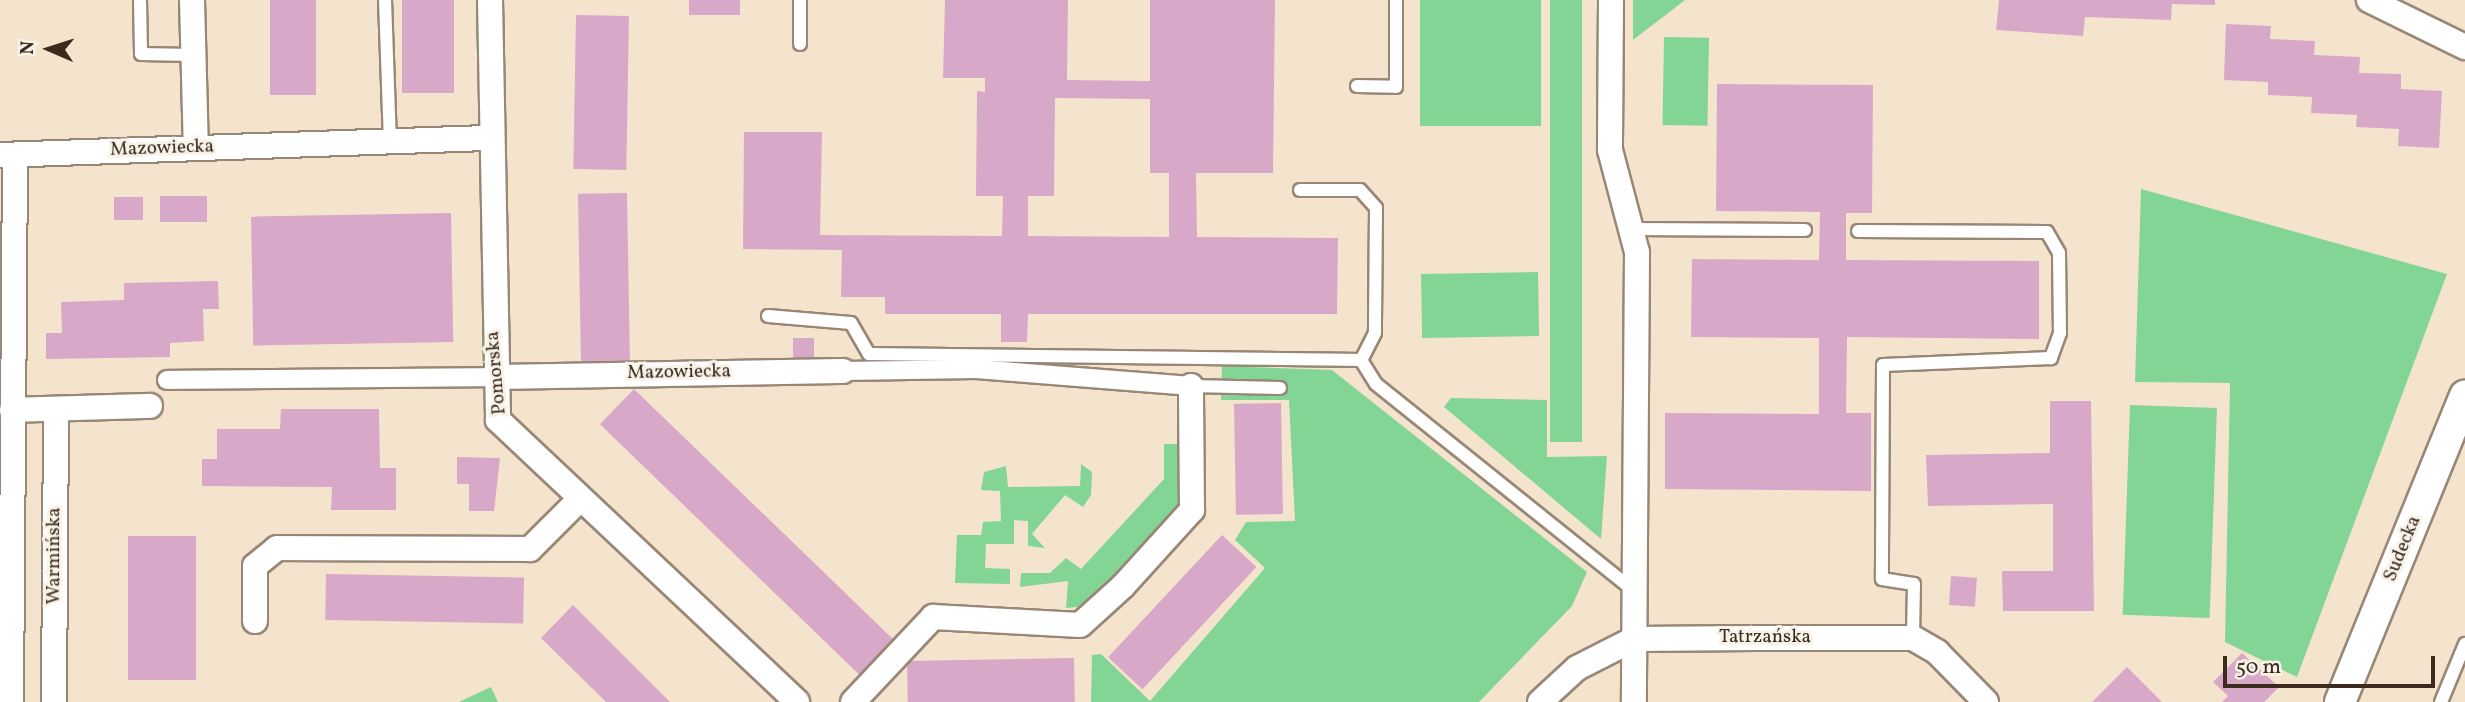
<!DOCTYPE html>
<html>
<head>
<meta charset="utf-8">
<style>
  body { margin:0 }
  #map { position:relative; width:2465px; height:702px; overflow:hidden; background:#f5e4cd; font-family:Vollkorn,serif }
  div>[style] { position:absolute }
  .green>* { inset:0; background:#83d596; transform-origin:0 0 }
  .building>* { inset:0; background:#d8a8c8; transform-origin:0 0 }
  .roads { filter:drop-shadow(2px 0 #988776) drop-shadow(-2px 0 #988776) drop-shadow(0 2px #988776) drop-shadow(0 -2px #988776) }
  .service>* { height:12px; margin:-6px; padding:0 6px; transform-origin:6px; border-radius:6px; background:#fff }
  .pedestrian>* { height:18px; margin:-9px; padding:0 9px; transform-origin:9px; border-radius:9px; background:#fff }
  .minor>* { height:24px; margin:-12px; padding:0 12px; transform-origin:12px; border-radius:12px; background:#fff }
  .tertiary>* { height:30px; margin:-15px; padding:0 15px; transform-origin:15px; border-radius:15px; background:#fff }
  span { translate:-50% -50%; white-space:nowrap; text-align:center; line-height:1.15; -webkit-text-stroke:6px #f7f3e8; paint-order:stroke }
  .street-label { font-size:19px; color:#3b2a1e }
  .north { position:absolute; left:14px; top:14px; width:70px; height:70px; -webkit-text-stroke:5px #f7f3e8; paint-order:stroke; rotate:273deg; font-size:19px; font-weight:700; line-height:28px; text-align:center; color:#3b2a1e }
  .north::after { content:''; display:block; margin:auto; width:24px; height:32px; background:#3b2a1e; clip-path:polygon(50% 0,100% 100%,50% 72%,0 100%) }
  .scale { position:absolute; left:2223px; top:656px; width:212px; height:32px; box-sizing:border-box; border:4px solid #3b2a1e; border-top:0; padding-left:9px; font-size:21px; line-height:24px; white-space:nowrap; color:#3b2a1e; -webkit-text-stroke:5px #f7f3e8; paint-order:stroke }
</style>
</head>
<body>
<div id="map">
  <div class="green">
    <i style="left:1420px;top:0;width:121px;height:126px"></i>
    <i style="left:1550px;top:0;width:32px;height:442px"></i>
    <i style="clip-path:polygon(1633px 0,1685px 0,1633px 40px)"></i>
    <i style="left:1664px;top:37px;width:45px;height:88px;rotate:1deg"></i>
    <i style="clip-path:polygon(2141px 189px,2447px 274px,2297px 677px,2225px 642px,2230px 383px,2135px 382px)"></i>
    <i style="left:1538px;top:272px;width:64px;height:117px;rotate:89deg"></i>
    <i style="clip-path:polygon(1222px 366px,1332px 370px,1587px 572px,1572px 606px,1479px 702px,1091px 702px,1092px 655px,1101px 654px,1150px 701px,1265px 568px,1235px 540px,1246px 522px,1295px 521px,1289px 400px,1221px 400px)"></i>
    <i style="clip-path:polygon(1451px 398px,1547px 400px,1547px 457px,1607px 456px,1601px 539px,1444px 407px)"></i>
    <i style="left:2130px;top:405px;width:87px;height:210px;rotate:2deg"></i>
    <i style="clip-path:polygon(1164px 444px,1203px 444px,1201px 476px,1097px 605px,1066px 608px,1068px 581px,1020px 587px,1021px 573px,1050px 573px,1066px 558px,1081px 569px,1164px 479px)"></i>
    <i style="clip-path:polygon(1081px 464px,1092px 472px,1091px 495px,1083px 507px,1065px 495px,1032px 534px,1045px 548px,1028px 546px,1028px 521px,1014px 520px,1014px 544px,986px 544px,985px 568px,1010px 569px,1010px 584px,955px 583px,957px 535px,981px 535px,983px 522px,1001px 521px,1000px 491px,981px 490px,984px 472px,1006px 466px,1008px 487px,1080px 486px)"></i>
    <i style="left:491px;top:687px;width:17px;height:149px;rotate:65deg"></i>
  </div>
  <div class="building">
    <i style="left:270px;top:0;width:46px;height:95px"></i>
    <i style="left:402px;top:0;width:52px;height:93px"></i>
    <i style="left:689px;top:0;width:51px;height:15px"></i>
    <i style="clip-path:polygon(evenodd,945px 0,1068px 0,1067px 80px,1150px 81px,1150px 0,1275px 0,1273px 173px,1196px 173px,1197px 237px,1338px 238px,1337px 314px,1028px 314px,1027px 342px,1001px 342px,1001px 314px,885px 314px,885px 297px,841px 297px,842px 250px,743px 249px,744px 132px,822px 132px,820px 235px,1002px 236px,1003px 196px,976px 196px,977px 91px,985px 92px,985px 78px,943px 78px,945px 0,1055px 98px,1150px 99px,1150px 173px,1169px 173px,1169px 237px,1028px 236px,1028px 196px,1054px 196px,1055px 98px)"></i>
    <i style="clip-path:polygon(1999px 0,2215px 0,2215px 5px,2172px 4px,2171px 20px,2085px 17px,2083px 36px,1996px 30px)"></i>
    <i style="left:576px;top:15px;width:53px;height:154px;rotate:1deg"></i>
    <i style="clip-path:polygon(2226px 24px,2271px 26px,2270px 39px,2315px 41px,2314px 55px,2360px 57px,2359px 73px,2401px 74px,2401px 89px,2442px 91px,2439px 148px,2398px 146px,2399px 129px,2356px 127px,2357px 115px,2311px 113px,2312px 97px,2268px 95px,2268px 82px,2224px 80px)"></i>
    <i style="clip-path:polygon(1717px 84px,1873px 85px,1872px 213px,1846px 213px,1846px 260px,2039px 261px,2039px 339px,1847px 337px,1846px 413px,1871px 413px,1871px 491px,1665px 489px,1665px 413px,1819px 414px,1819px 338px,1691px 337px,1692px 259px,1819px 260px,1820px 212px,1716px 211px)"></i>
    <i style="left:627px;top:193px;width:168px;height:49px;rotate:89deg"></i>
    <i style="left:160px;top:196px;width:47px;height:26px"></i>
    <i style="left:114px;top:197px;width:29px;height:23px"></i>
    <i style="left:451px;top:213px;width:129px;height:200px;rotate:89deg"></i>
    <i style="clip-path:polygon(218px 281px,219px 309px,203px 309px,204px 341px,170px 343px,170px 357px,46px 359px,46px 333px,62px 333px,61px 302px,124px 300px,124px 283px)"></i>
    <i style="left:793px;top:338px;width:21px;height:25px"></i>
    <i style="left:634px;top:389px;width:366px;height:49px;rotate:44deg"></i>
    <i style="clip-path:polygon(2050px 401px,2091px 401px,2094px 611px,2003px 611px,2002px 571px,2053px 571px,2053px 504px,1928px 506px,1926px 455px,2050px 453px)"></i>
    <i style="left:1281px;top:403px;width:111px;height:47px;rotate:89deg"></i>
    <i style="clip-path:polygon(281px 409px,379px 409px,380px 468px,396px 468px,396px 510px,331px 510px,332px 487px,202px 486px,202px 459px,217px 459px,217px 429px,280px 429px)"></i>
    <i style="clip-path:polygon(457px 457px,500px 458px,494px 511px,469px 511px,469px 484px,457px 484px)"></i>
    <i style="left:1222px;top:535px;width:47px;height:167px;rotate:43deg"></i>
    <i style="left:128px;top:536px;width:68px;height:144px"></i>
    <i style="left:326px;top:574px;width:198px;height:46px;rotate:1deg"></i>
    <i style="left:1951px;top:576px;width:26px;height:29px;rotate:4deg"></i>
    <i style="clip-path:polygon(573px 605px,670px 702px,606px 702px,541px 638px)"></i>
    <i style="clip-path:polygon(2242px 653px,2279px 687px,2264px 702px,2222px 702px,2228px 696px,2213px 682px)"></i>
    <i style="left:1074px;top:658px;width:44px;height:167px;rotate:89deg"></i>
    <i style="clip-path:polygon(2127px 667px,2162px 702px,2092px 702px)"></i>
  </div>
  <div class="roads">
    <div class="service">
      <i style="left:140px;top:0;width:54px;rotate:88.9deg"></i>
      <i style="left:141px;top:54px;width:52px;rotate:1.1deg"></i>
      <i style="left:385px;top:0;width:141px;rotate:88deg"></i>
      <i style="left:800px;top:0;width:44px;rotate:90deg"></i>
      <i style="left:1357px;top:86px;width:39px;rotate:1deg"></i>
      <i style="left:1396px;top:87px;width:87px;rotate:-90deg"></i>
      <i style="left:1300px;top:190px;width:60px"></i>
      <i style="left:1360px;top:190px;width:24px;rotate:48deg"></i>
      <i style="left:1376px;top:208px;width:125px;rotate:90.5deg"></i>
      <i style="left:1375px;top:333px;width:30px;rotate:117deg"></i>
      <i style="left:1631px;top:229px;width:174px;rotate:0.3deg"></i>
      <i style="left:1858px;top:231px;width:189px;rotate:0.3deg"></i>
      <i style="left:2047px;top:232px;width:24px;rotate:60deg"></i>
      <i style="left:2059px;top:253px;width:80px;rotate:89.3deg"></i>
      <i style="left:2060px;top:333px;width:27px;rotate:110deg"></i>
      <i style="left:2051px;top:358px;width:168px;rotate:177.6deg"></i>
      <i style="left:1883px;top:365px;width:214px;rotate:90.3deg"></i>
      <i style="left:1882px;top:579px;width:32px;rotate:9deg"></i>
      <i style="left:1914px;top:584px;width:54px;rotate:91.1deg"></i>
      <i style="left:768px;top:316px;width:83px;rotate:4.8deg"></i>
      <i style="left:851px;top:323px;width:36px;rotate:60deg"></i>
      <i style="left:869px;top:354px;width:492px;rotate:0.7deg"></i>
      <i style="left:1361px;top:360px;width:28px;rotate:58deg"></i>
      <i style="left:1376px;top:384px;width:331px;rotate:38.7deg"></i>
      <i style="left:1191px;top:386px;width:89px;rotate:1.3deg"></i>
      <i style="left:2441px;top:702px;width:63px;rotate:-67.5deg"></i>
    </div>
    <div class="pedestrian">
      <i style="left:843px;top:371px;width:133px;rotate:-0.9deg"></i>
      <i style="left:976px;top:369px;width:216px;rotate:4.5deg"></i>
      <i style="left:167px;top:380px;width:328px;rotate:-0.5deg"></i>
    </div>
    <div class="minor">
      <i style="left:192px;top:0;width:148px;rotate:88.5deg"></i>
      <i style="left:490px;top:0;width:420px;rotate:88.9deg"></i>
      <i style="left:498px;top:420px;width:411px;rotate:43.3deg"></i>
      <i style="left:1611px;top:0;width:150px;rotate:90.4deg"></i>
      <i style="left:1610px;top:150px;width:106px;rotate:75.2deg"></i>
      <i style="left:1637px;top:252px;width:450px;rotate:90.4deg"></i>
      <i style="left:2369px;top:0;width:107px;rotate:26.1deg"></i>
      <i style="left:0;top:155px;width:492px;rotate:-2deg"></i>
      <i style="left:495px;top:377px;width:348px;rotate:-1deg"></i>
      <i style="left:12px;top:410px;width:138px;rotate:-1.7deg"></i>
      <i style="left:255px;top:621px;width:55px;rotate:-90deg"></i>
      <i style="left:255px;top:566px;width:28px;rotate:-39deg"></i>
      <i style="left:277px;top:548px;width:253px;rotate:0.2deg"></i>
      <i style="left:530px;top:549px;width:69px;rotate:-45deg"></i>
      <i style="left:11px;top:702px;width:547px;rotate:-89.58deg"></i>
      <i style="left:54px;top:702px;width:292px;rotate:-89.6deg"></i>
      <i style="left:853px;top:702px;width:117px;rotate:-46.7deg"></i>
      <i style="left:933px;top:617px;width:147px;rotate:3.1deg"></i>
      <i style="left:1080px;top:625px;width:58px;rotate:-42.2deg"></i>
      <i style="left:1123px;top:586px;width:103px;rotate:-47.8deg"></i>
      <i style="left:1192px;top:510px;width:124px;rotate:-90.5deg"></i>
      <i style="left:1540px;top:702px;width:50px;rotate:-42.6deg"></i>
      <i style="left:1577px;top:668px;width:64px;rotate:-27deg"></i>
      <i style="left:1634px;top:639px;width:121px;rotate:-0.5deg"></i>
      <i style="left:1755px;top:638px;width:158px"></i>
      <i style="left:1913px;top:638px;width:28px;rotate:30deg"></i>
      <i style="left:1937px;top:652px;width:70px;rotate:45.6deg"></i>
    </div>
    <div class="tertiary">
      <i style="left:2340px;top:702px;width:331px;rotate:-67.8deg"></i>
    </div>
  </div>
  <div class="street-label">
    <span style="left:162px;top:149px;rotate:-2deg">Mazowiecka</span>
    <span style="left:497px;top:373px;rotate:-95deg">Pomorska</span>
    <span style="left:679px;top:373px;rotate:-1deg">Mazowiecka</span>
    <span style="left:2403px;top:549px;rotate:-68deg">Sudecka</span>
    <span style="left:55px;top:556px;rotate:-90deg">Warmińska</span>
    <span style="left:1765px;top:638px">Tatrzańska</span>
  </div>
  <div class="north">N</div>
  <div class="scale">50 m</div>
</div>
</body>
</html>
